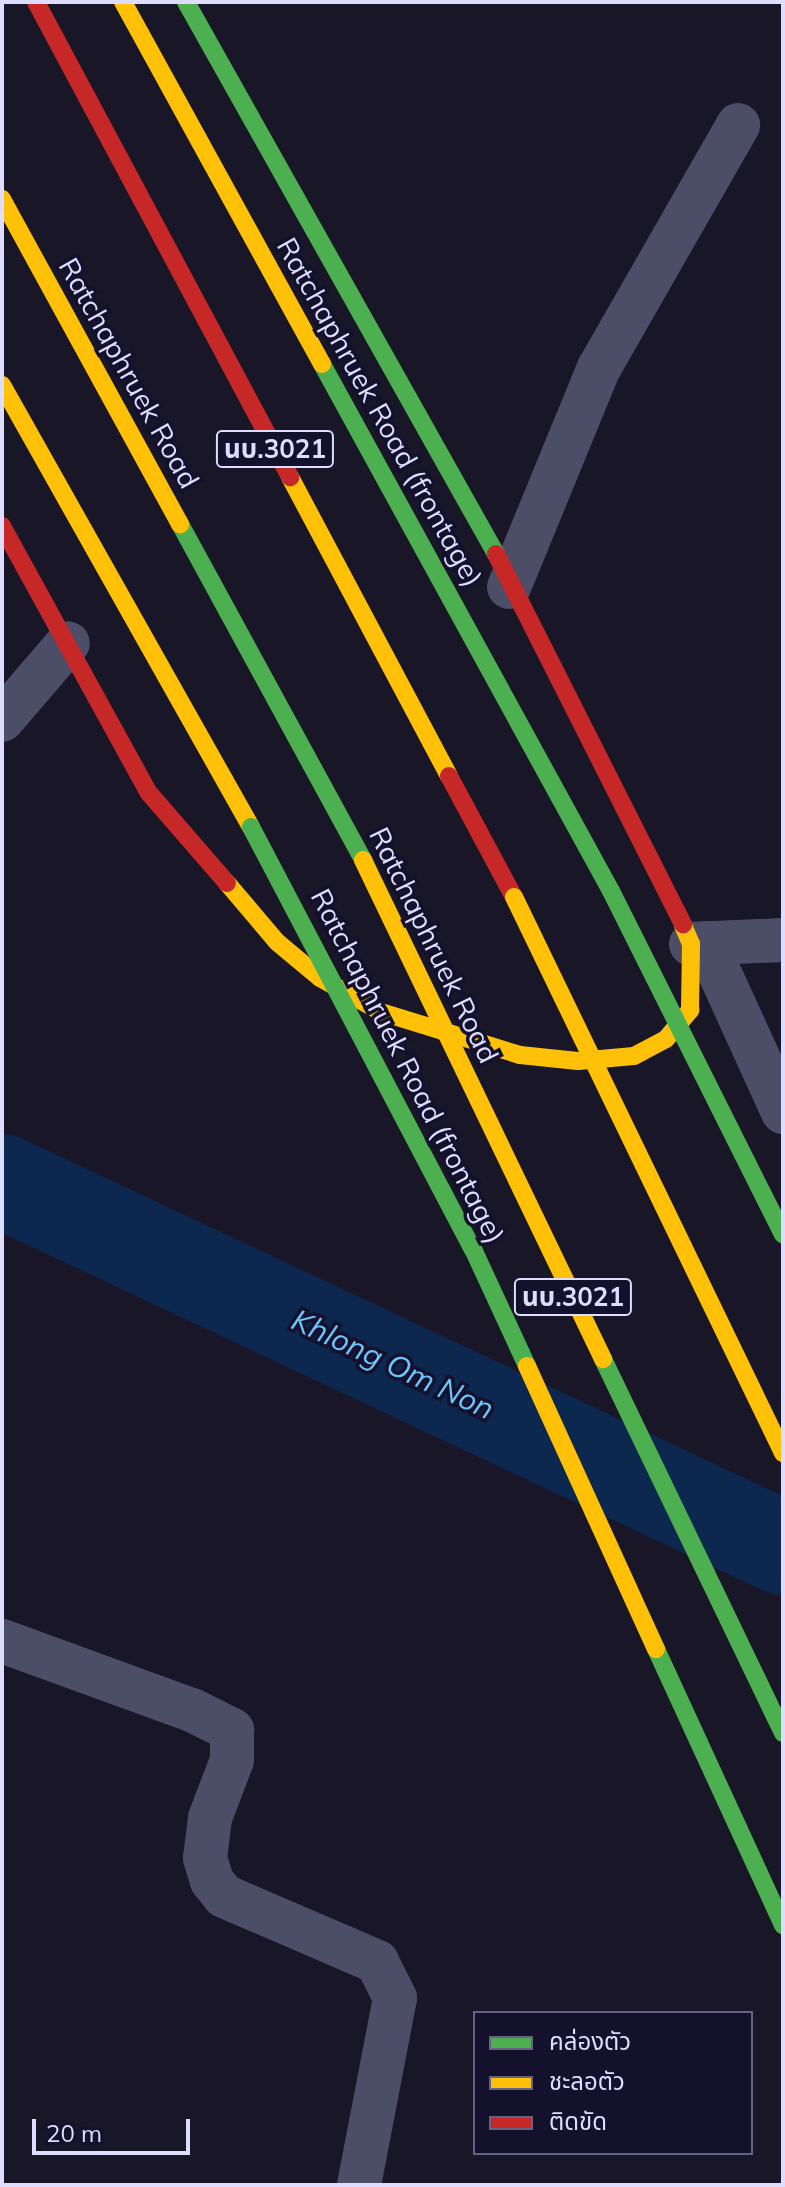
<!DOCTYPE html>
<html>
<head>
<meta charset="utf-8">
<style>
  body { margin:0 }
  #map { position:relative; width:785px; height:2187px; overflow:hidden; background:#191727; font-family:Mulish,"Noto Sans Thai",sans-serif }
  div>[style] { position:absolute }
  .river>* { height:94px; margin:-47px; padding:0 47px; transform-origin:47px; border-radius:47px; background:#0c284e }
  .street>* { height:44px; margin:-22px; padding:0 22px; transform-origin:22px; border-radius:22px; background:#4c4d67 }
  .fast>* { height:18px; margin:-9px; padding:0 9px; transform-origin:9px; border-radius:9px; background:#4caf50 }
  .slow>* { height:18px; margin:-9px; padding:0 9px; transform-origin:9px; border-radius:9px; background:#ffc107 }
  .jam>* { height:18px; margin:-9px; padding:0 9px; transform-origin:9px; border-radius:9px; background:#c62828 }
  .fast-bridge>* { height:18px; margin:-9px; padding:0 9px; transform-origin:9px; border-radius:9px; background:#4caf50 }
  .slow-bridge>* { height:18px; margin:-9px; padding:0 9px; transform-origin:9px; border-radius:9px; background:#ffc107 }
  span { translate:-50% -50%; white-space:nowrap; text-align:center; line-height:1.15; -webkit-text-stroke:7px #14112d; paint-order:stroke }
  .shield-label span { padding:2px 6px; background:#14112d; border:2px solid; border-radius:6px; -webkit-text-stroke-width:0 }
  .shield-label { font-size:26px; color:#deddff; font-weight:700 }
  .street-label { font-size:28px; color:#deddff }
  .water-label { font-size:30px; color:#6bc5ff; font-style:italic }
  .frame { position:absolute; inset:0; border:4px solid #deddff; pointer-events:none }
  .legend { position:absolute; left:473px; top:2011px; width:280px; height:144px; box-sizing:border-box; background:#14112d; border:2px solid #656381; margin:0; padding:10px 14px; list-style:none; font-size:24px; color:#deddff }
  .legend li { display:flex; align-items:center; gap:16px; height:40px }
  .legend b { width:40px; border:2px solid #656381 }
  .scale { position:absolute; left:32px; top:2119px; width:158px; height:36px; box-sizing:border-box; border:4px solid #deddff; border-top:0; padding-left:10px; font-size:24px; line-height:28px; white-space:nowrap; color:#deddff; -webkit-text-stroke:6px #14112d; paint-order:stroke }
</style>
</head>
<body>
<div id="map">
  <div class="river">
    <i style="left:2px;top:1181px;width:863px;rotate:25.17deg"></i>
  </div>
  <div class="street">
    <i style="left:509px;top:587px;width:237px;rotate:-67.7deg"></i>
    <i style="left:599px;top:368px;width:280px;rotate:-60.2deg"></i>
    <i style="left:2px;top:720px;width:101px;rotate:-49.4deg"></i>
    <i style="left:706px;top:943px;width:186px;rotate:65.5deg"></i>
    <i style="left:691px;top:944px;width:92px;rotate:-2.5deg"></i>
    <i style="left:2px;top:1641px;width:202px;rotate:20deg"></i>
    <i style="left:192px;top:1710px;width:45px;rotate:26.6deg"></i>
    <i style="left:232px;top:1730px;width:30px;rotate:90deg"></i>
    <i style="left:232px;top:1760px;width:62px;rotate:110.8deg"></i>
    <i style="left:210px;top:1818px;width:40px;rotate:97.1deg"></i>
    <i style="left:205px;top:1858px;width:24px;rotate:73deg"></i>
    <i style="left:212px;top:1881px;width:19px;rotate:51deg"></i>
    <i style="left:224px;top:1896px;width:167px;rotate:23.3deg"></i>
    <i style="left:377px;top:1962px;width:40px;rotate:63.4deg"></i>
    <i style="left:395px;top:1998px;width:190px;rotate:100.9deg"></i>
  </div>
  <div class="fast">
    <i style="left:186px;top:2px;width:633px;rotate:60.68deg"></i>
    <i style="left:322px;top:364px;width:601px;rotate:61.26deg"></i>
    <i style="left:180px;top:524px;width:383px;rotate:61.4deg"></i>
  </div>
  <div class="slow">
    <i style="left:123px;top:2px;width:413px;rotate:61.2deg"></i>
    <i style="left:2px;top:199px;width:371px;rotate:61.3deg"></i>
    <i style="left:2px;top:385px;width:507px;rotate:60.61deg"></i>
    <i style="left:290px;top:477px;width:339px;rotate:62deg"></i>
    <i style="left:227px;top:883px;width:77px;rotate:49.7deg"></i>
    <i style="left:277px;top:942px;width:56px;rotate:39.9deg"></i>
    <i style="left:320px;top:978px;width:70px;rotate:29.1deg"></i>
    <i style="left:381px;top:1012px;width:145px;rotate:17.2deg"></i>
    <i style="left:520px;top:1055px;width:58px;rotate:5.9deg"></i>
    <i style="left:578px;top:1061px;width:56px;rotate:-5.1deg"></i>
    <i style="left:634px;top:1056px;width:36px;rotate:-28deg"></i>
    <i style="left:666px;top:1039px;width:38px;rotate:-50deg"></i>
    <i style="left:690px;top:1010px;width:66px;rotate:-89.1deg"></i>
    <i style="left:691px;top:944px;width:21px;rotate:-113deg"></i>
  </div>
  <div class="jam">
    <i style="left:36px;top:2px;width:539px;rotate:61.86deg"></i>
    <i style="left:2px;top:526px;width:305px;rotate:61.2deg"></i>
    <i style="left:149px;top:793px;width:119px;rotate:49.1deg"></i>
    <i style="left:496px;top:554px;width:415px;rotate:63.2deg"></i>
    <i style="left:449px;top:776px;width:137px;rotate:61.8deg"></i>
  </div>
  <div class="fast-bridge">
    <i style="left:251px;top:827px;width:477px;rotate:62.3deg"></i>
    <i style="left:473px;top:1249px;width:129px;rotate:65.2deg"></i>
    <i style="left:611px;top:891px;width:384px;rotate:63.4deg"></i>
    <i style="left:603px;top:1359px;width:415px;rotate:64.3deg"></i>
    <i style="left:656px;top:1649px;width:304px;rotate:65.3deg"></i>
  </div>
  <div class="slow-bridge">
    <i style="left:363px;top:860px;width:554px;rotate:64.31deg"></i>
    <i style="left:514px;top:897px;width:618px;rotate:64.18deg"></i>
    <i style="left:527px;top:1366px;width:311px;rotate:65.5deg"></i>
  </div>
  <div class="shield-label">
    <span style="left:275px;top:449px">นบ.3021</span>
    <span style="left:573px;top:1297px">นบ.3021</span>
  </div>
  <div class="street-label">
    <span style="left:129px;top:373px;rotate:61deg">Ratchaphruek Road</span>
    <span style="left:380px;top:412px;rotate:61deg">Ratchaphruek Road (frontage)</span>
    <span style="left:434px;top:945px;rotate:64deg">Ratchaphruek Road</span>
    <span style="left:408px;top:1066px;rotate:63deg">Ratchaphruek Road (frontage)</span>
  </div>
  <div class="water-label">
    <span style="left:393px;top:1364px;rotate:25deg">Khlong Om Non</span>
  </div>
  <div class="frame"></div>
  <ul class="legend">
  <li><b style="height:10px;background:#4caf50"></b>คล่องตัว</li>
  <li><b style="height:10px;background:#ffc107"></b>ชะลอตัว</li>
  <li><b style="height:10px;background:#c62828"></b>ติดขัด</li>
  </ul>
  <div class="scale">20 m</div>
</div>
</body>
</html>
